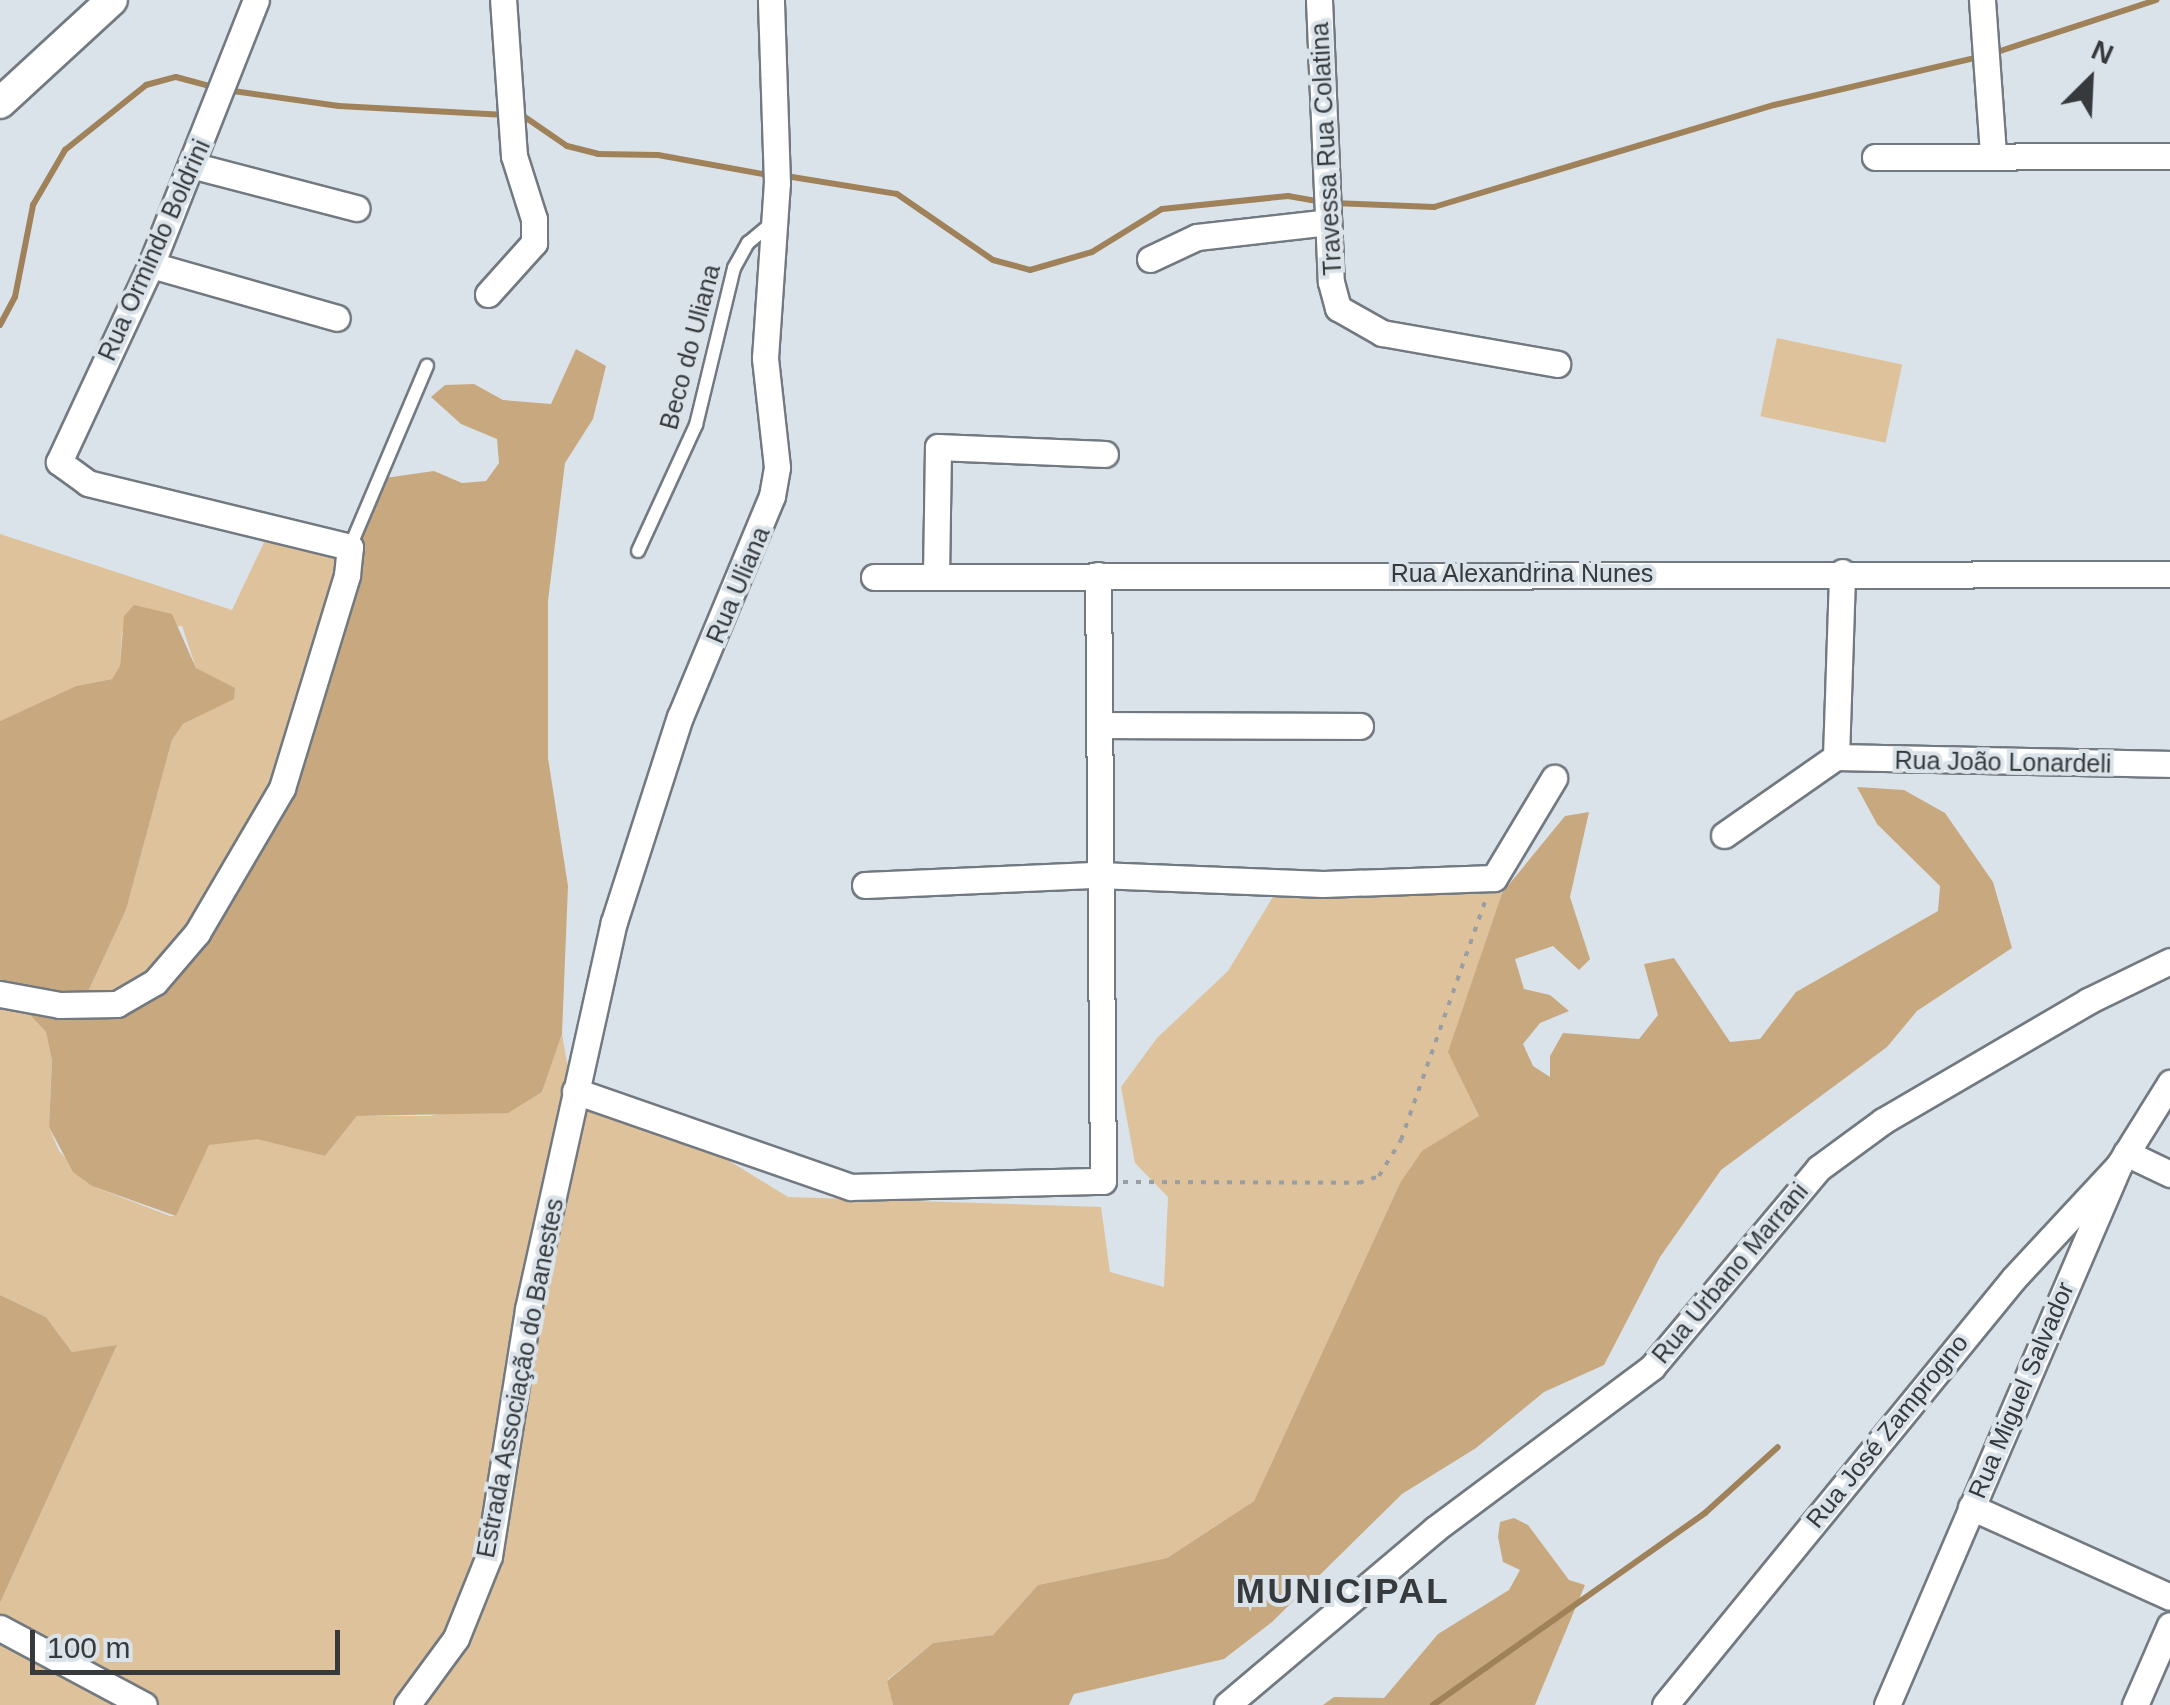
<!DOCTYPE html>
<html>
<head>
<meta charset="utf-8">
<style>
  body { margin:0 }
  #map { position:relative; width:2170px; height:1705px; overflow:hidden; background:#dbe3ea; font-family:Helvetica,sans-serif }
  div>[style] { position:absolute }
  .green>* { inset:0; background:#dec29b; transform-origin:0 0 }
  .forest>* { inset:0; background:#c8a97f }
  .stream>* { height:6px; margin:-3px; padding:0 3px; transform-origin:3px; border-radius:3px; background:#9f8259 }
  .path>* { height:4px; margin-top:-2px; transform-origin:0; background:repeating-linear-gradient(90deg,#989ea3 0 5px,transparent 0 13px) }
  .roads { filter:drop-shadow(2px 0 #727980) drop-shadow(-2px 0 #727980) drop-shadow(0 2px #727980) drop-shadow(0 -2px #727980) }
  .service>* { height:12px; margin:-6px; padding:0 6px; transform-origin:6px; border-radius:6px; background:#fff }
  .minor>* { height:25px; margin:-12.5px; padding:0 12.5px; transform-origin:12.5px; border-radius:12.5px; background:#fff }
  .tertiary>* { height:30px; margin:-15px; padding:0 15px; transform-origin:15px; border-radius:15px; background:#fff }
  span { translate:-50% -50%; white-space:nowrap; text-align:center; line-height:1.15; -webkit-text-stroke:8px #dbe3ea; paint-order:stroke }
  .street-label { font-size:25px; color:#363a3c }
  .district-label { font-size:35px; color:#363a3c; font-weight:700; letter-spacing:2.5px }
  .north { position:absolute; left:2040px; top:30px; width:100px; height:100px; -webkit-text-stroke:8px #dbe3ea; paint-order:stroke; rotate:24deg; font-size:28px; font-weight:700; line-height:40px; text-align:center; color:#363a3c }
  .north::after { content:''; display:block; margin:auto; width:35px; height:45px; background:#363a3c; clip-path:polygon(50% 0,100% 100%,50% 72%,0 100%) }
  .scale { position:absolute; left:30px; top:1630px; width:310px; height:45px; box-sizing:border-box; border:5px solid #363a3c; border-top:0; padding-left:12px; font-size:30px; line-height:35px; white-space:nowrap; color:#363a3c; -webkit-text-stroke:8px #dbe3ea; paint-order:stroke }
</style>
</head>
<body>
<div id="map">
  <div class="green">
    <i style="left:1777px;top:338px;width:128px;height:80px;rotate:12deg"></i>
    <i style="clip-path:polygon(0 534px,232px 610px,268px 534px,343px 539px,286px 789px,175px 973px,152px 998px,121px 1017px,90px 1019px,79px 1011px,126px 910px,172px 740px,183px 724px,233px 699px,196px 668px,182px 626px,122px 632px,120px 667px,112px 679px,76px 686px,0 721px)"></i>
    <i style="clip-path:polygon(1279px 887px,1502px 893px,1449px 1052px,1479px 1116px,1400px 1183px,1254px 1501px,1167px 1558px,1038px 1585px,993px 1635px,933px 1643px,887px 1680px,893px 1705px,0 1705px,0 1603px,116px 1347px,72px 1352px,46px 1317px,0 1295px,0 1004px,31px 1016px,46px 1032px,52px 1061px,49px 1127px,59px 1151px,92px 1186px,170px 1216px,176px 1216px,208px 1144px,256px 1138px,325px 1156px,357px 1116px,430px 1116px,542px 1092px,562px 1034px,568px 1068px,588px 1090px,643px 1108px,788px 1197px,1101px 1207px,1110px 1272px,1164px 1287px,1168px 1197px,1135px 1163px,1121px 1087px,1157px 1038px,1228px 971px)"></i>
  </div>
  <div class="forest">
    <i style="clip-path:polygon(576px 349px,606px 366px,593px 419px,565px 463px,548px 601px,548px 758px,568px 886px,562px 1034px,542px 1092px,508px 1113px,357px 1116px,325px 1156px,257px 1139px,209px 1145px,176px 1216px,92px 1186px,73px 1172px,49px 1127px,52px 1061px,46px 1032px,31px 1016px,0 1004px,0 721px,76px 686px,112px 679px,120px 666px,124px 616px,134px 605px,172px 614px,196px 668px,235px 688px,234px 699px,183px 724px,172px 740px,126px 910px,79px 1011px,90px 1019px,136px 1011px,175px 973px,254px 849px,355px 536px,385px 478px,434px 471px,462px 483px,486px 481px,499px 463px,497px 439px,461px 424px,431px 397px,445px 385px,474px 384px,503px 400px,551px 404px)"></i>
    <i style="clip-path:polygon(1857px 787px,1904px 790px,1945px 813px,1993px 882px,2012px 948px,1917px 1011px,1887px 1047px,1721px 1170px,1660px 1257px,1604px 1365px,1544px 1392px,1476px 1448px,1402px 1494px,1272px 1622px,1224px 1659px,1074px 1694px,1069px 1705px,893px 1705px,887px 1681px,933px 1643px,993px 1635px,1038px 1585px,1167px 1558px,1254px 1501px,1400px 1183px,1422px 1151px,1479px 1116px,1448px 1052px,1502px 893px,1565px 816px,1589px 812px,1570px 897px,1590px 959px,1579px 970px,1553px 946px,1515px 959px,1524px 989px,1550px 995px,1569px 1011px,1540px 1023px,1523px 1044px,1533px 1066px,1550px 1077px,1550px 1056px,1563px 1033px,1639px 1039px,1658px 1015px,1644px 964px,1674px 958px,1730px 1042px,1760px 1039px,1796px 992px,1938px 911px,1940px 886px,1877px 824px)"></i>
    <i style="clip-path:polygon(0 1295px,46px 1317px,72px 1352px,117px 1345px,0 1603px)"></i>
    <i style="clip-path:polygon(1514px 1518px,1528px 1525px,1569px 1580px,1585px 1585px,1535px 1705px,1323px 1705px,1334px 1697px,1384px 1698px,1438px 1634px,1509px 1590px,1520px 1570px,1503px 1562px,1498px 1537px,1500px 1522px)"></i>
  </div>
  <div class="stream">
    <i style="left:1991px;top:54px;width:174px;rotate:-18.1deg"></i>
    <i style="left:226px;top:90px;width:114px;rotate:8.1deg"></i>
    <i style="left:339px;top:106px;width:167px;rotate:3.1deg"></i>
    <i style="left:519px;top:113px;width:58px;rotate:34.5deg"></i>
    <i style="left:567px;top:146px;width:32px;rotate:14deg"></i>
    <i style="left:598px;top:154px;width:60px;rotate:1deg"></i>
    <i style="left:658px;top:155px;width:112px;rotate:10.3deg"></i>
    <i style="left:786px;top:176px;width:112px;rotate:9.2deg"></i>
    <i style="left:897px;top:194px;width:116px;rotate:34.5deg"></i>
    <i style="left:993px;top:260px;width:38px;rotate:15deg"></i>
    <i style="left:1030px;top:270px;width:65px;rotate:-16.2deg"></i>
    <i style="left:1092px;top:252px;width:82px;rotate:-31.6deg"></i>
    <i style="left:1162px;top:209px;width:127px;rotate:-5.9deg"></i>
    <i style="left:1288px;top:196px;width:34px;rotate:10deg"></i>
    <i style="left:1333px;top:203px;width:101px;rotate:2.3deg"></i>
    <i style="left:1434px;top:207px;width:355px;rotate:-16.7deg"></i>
    <i style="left:1774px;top:105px;width:211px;rotate:-13.2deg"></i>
    <i style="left:0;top:325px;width:32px;rotate:-62deg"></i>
    <i style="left:15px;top:297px;width:94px;rotate:-78.9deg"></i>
    <i style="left:33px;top:205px;width:64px;rotate:-59.8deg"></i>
    <i style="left:65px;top:150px;width:104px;rotate:-38.7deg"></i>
    <i style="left:146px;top:85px;width:31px;rotate:-15deg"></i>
    <i style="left:176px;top:77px;width:39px;rotate:15deg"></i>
    <i style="left:1433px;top:1705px;width:333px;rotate:-35.2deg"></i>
    <i style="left:1705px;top:1513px;width:98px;rotate:-42.1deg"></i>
  </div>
  <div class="path">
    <i style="left:1123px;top:1182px;width:236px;rotate:0.2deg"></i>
    <i style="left:1359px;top:1183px;width:21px;rotate:-19deg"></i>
    <i style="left:1379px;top:1176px;width:42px;rotate:-58.6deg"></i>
    <i style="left:1401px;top:1140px;width:256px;rotate:-70.6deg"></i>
  </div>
  <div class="roads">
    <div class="service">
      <i style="left:350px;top:547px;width:197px;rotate:-67deg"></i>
      <i style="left:638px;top:551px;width:139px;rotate:-65.3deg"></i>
      <i style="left:696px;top:425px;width:162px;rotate:-76.4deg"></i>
      <i style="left:734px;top:268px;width:29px;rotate:-61deg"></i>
      <i style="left:748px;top:243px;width:33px;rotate:-40deg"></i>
    </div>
    <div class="minor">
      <i style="left:1319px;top:0;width:282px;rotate:87.6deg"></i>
      <i style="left:1331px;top:282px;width:27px;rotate:75deg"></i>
      <i style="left:1338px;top:308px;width:51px;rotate:29.6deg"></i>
      <i style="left:1382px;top:333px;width:178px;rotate:10deg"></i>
      <i style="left:1982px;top:0;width:155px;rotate:85.9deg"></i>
      <i style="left:1875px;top:157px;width:295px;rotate:-0.2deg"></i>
      <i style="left:191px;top:165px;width:171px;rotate:14.6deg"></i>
      <i style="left:1150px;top:259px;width:52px;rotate:-25.1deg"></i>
      <i style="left:1197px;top:237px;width:132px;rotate:-6.5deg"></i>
      <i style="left:151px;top:265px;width:193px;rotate:15.9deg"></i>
      <i style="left:488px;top:294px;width:69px;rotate:-48deg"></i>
      <i style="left:534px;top:243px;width:24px;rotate:-90deg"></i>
      <i style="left:534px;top:219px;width:66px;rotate:-107.6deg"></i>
      <i style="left:514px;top:156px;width:156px;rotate:-94deg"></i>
      <i style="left:936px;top:576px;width:129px;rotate:-89.1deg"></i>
      <i style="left:938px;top:447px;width:167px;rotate:2.4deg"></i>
      <i style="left:874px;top:577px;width:1296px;rotate:-0.13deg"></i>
      <i style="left:1102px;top:725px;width:258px;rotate:0.2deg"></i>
      <i style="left:1836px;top:757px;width:334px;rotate:1.2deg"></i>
      <i style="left:1724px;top:835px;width:136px;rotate:-34.9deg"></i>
      <i style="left:1836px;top:757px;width:185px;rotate:-88.1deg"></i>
      <i style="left:865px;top:885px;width:233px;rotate:-2.5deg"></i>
      <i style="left:1098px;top:875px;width:225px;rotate:2.3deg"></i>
      <i style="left:1323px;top:884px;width:171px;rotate:-2deg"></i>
      <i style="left:1494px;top:878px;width:117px;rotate:-59deg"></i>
      <i style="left:0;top:994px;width:61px;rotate:10.4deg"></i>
      <i style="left:60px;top:1005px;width:57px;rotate:-1deg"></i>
      <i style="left:117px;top:1004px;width:44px;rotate:-30.1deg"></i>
      <i style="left:155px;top:982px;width:65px;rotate:-49.4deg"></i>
      <i style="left:197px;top:933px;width:168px;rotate:-59.6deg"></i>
      <i style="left:282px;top:788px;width:223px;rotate:-73deg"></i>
      <i style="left:347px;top:575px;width:28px;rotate:-84deg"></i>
      <i style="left:350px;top:547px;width:270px;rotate:-166.3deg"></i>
      <i style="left:88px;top:483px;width:36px;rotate:-144deg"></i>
      <i style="left:59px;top:462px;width:217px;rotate:-65deg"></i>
      <i style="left:151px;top:265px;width:285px;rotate:-68.4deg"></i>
      <i style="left:575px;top:1091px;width:292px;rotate:19.2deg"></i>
      <i style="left:851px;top:1187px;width:252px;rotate:-1.4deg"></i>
      <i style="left:1103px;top:1181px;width:606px;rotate:-90.47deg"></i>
      <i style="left:2126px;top:1153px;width:49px;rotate:25.5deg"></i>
      <i style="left:1971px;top:1507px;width:218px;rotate:24.3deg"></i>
      <i style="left:0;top:1628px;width:163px;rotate:28.1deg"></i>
      <i style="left:407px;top:1705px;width:83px;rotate:-53.8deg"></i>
      <i style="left:456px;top:1638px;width:88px;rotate:-68.1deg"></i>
      <i style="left:489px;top:1556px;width:250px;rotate:-81deg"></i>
      <i style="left:528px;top:1309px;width:396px;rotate:-77.5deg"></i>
      <i style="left:614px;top:922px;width:215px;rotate:-72.2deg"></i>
      <i style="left:680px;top:717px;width:239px;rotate:-67.4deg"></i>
      <i style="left:772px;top:496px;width:29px;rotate:-80deg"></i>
      <i style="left:777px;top:467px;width:110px;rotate:-96.3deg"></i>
      <i style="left:765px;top:358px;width:175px;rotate:-86.1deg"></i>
      <i style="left:777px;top:183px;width:183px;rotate:-91.9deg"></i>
      <i style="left:1227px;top:1705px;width:272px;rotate:-40.2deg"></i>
      <i style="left:1435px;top:1529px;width:271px;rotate:-36.7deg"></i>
      <i style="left:1652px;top:1367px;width:260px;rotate:-50deg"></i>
      <i style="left:1819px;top:1168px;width:79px;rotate:-36.3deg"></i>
      <i style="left:1883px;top:1121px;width:238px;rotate:-30.3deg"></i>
      <i style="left:2088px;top:1001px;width:91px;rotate:-26deg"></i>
      <i style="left:1665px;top:1705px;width:551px;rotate:-50.74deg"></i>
      <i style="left:2014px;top:1278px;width:154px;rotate:-47.1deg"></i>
      <i style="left:1887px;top:1705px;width:588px;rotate:-66.75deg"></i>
      <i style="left:2119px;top:1165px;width:97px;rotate:-58.1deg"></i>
      <i style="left:2135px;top:1705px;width:87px;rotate:-66.4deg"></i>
    </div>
    <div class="tertiary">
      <i style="left:0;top:103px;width:152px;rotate:-42.6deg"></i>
    </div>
  </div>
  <div class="street-label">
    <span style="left:1326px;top:149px;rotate:-93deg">Travessa Rua Colatina</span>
    <span style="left:154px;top:250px;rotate:-66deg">Rua Ormindo Boldrini</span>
    <span style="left:690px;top:347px;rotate:-75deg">Beco do Uliana</span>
    <span style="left:1522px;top:573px">Rua Alexandrina Nunes</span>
    <span style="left:738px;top:585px;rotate:-67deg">Rua Uliana</span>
    <span style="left:2003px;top:762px;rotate:1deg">Rua João Lonardeli</span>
    <span style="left:1730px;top:1273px;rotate:-50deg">Rua Urbano Marrani</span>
    <span style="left:520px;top:1378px;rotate:-79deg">Estrada Associação do Banestes</span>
    <span style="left:2021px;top:1390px;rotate:-67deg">Rua Miguel Salvador</span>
    <span style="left:1887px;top:1431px;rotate:-51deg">Rua José Zamprogno</span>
  </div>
  <div class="district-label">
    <span style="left:1343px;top:1591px">MUNICIPAL</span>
  </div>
  <div class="north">N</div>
  <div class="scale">100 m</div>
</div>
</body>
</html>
